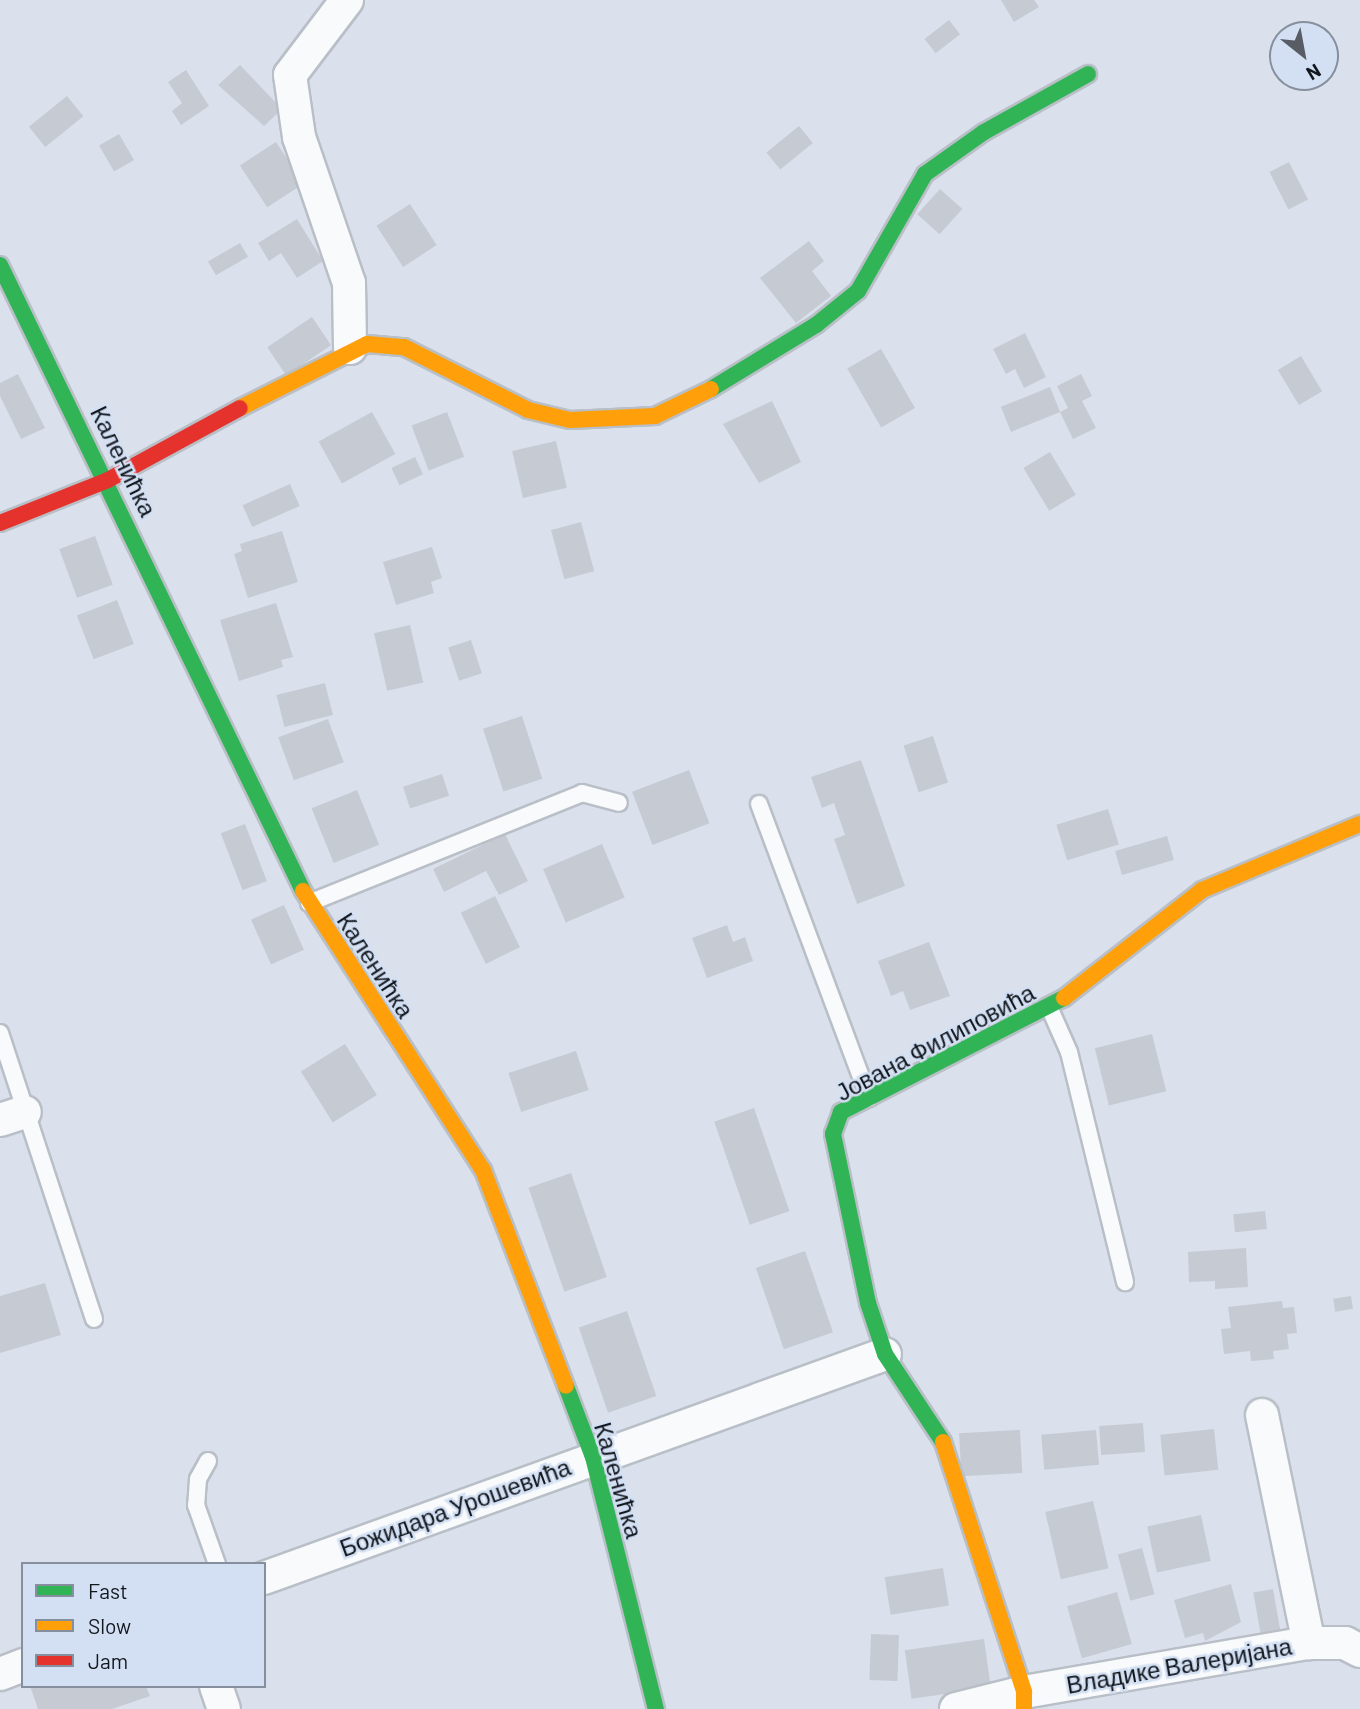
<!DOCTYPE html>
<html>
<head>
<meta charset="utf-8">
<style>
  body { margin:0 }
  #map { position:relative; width:1360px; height:1709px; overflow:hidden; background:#dae1ec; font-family:Barlow,sans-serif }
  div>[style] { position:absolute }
  .building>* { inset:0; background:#c6cad3; transform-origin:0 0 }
  .roads { filter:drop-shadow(2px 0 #b9bfc7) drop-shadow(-2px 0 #b9bfc7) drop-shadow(0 2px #b9bfc7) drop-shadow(0 -2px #b9bfc7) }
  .lane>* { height:16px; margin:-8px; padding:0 8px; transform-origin:8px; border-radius:8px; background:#f9fafc }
  .street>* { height:32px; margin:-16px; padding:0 16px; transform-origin:16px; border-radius:16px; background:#f9fafc }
  .fast>* { height:16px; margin:-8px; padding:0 8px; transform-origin:8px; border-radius:8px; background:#30b455 }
  .slow>* { height:16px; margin:-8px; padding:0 8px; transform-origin:8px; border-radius:8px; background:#ff9f0a }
  .jam>* { height:16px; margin:-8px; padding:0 8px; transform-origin:8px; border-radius:8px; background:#e5322d }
  span { translate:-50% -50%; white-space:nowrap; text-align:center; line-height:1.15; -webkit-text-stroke:5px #d3e0f3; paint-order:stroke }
  .street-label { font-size:24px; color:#12161d }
  .legend { position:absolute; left:21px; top:1562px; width:245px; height:126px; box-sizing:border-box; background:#d3e0f3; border:2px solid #868f9d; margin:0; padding:9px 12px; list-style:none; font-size:21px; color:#12161d }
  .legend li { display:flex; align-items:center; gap:14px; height:35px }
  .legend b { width:35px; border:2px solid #868f9d }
  .north { position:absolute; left:1269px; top:21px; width:70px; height:70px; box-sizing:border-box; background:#d3e0f3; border:2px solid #868f9d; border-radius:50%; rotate:149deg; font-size:19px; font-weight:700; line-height:28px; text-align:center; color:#12161d }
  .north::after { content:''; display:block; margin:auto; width:24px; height:32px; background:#585d65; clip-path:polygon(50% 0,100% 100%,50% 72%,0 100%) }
</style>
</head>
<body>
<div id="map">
  <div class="building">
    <i style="clip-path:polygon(1001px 0,1034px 0,1039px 7px,1014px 22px)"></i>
    <i style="left:949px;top:20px;width:18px;height:31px;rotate:52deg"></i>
    <i style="clip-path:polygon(240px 65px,282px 109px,264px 126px,218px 85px)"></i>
    <i style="clip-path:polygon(186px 70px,209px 106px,181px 125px,172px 111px,182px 103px,168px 82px)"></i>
    <i style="left:67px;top:96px;width:26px;height:49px;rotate:51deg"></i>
    <i style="left:799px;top:126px;width:22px;height:42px;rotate:51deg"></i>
    <i style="left:119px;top:134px;width:30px;height:23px;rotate:60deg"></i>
    <i style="left:276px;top:142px;width:50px;height:43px;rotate:57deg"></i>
    <i style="left:1289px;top:162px;width:42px;height:22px;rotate:63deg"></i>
    <i style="left:940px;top:189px;width:30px;height:34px;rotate:42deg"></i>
    <i style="left:410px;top:204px;width:49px;height:40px;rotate:57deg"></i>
    <i style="clip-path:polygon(297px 219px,323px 261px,297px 278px,281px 253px,269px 261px,258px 243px)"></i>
    <i style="clip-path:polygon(809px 241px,824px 261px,812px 271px,831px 296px,796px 323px,760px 278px)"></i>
    <i style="left:240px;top:243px;width:16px;height:37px;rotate:60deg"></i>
    <i style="left:312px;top:317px;width:34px;height:54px;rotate:56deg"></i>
    <i style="clip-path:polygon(1025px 333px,1046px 377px,1024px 388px,1015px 369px,1006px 374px,993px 349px)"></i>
    <i style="left:881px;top:349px;width:68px;height:39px;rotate:60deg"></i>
    <i style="left:1301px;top:356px;width:41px;height:27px;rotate:59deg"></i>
    <i style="clip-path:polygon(18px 374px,45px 428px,21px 439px,0 396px,0 383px)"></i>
    <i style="clip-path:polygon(1081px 374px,1092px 396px,1082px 401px,1096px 428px,1073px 439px,1060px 412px,1068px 408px,1057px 386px)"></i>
    <i style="left:1050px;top:387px;width:27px;height:53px;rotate:68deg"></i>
    <i style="clip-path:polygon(772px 401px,801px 462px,759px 483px,723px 424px)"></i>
    <i style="left:372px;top:412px;width:48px;height:61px;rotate:61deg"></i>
    <i style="left:447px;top:412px;width:48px;height:38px;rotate:69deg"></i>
    <i style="left:556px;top:441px;width:48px;height:45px;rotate:77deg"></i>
    <i style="left:1050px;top:452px;width:50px;height:31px;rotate:59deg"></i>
    <i style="left:415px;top:457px;width:19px;height:26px;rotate:65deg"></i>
    <i style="left:290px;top:484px;width:24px;height:52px;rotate:66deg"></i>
    <i style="left:581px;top:522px;width:51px;height:31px;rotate:75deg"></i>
    <i style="clip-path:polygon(282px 531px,298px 582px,248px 598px,234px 554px,242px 551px,240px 544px)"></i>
    <i style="left:95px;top:536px;width:52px;height:38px;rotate:70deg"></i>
    <i style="clip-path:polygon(432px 547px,442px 578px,431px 582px,434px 593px,396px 605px,383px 562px)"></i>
    <i style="left:117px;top:600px;width:47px;height:43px;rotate:69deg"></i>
    <i style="clip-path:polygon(276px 603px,293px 657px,281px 660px,283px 667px,239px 681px,220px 620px)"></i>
    <i style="left:410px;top:625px;width:59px;height:37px;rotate:77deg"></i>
    <i style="left:471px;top:640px;width:35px;height:24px;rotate:72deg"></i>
    <i style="left:325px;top:683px;width:33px;height:50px;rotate:76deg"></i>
    <i style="left:522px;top:716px;width:66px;height:41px;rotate:72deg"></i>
    <i style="left:328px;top:719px;width:46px;height:53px;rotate:70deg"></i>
    <i style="left:933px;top:736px;width:49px;height:31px;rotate:72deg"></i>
    <i style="clip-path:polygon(861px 760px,905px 886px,857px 904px,834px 839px,845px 835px,834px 803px,822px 808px,811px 777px)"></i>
    <i style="left:689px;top:770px;width:57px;height:61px;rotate:69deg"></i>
    <i style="left:442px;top:774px;width:23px;height:41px;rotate:72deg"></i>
    <i style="left:357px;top:790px;width:59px;height:49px;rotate:68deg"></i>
    <i style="left:1108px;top:809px;width:37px;height:54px;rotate:73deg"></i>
    <i style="left:245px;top:824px;width:61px;height:26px;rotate:69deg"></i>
    <i style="clip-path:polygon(505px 834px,528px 881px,499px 895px,486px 871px,444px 892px,433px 869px)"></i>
    <i style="left:1167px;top:836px;width:25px;height:54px;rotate:74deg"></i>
    <i style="left:602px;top:844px;width:58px;height:64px;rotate:67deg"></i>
    <i style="left:495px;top:896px;width:57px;height:38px;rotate:64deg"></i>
    <i style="left:284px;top:905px;width:49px;height:36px;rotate:66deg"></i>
    <i style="clip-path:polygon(727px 925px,733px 942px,745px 937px,753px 961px,707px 978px,692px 938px)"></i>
    <i style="clip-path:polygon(929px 942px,950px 996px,910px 1010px,903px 991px,891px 996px,878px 961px)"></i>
    <i style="left:1152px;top:1034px;width:59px;height:59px;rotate:76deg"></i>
    <i style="left:345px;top:1044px;width:60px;height:52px;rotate:58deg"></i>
    <i style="left:576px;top:1051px;width:41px;height:71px;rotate:72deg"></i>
    <i style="left:754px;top:1108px;width:109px;height:42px;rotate:71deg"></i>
    <i style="left:571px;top:1173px;width:110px;height:45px;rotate:71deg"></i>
    <i style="left:1265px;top:1211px;width:18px;height:32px;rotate:84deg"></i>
    <i style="clip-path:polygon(1246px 1248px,1248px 1287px,1215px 1289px,1215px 1281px,1189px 1282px,1188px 1252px)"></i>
    <i style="left:805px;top:1251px;width:86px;height:52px;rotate:71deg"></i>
    <i style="clip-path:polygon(45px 1283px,61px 1335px,0 1353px,0 1296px)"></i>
    <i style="left:1351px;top:1296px;width:13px;height:18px;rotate:81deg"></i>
    <i style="clip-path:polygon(1282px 1301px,1283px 1308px,1294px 1307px,1297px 1333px,1287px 1334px,1289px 1349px,1273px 1351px,1274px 1359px,1251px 1361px,1250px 1351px,1224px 1354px,1221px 1329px,1231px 1328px,1228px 1307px)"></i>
    <i style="left:627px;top:1311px;width:90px;height:51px;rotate:71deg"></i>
    <i style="left:1143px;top:1423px;width:29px;height:44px;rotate:86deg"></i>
    <i style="left:1214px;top:1429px;width:41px;height:54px;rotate:84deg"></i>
    <i style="left:1020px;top:1430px;width:43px;height:61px;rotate:87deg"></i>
    <i style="left:1096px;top:1430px;width:35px;height:55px;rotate:85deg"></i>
    <i style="left:1093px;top:1501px;width:69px;height:49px;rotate:77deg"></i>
    <i style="left:1201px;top:1515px;width:47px;height:55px;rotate:78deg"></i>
    <i style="left:1142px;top:1548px;width:48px;height:25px;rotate:75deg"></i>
    <i style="left:943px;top:1568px;width:38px;height:59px;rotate:81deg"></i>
    <i style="clip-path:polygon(1231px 1584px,1241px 1622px,1205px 1641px,1203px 1633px,1185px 1638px,1174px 1600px)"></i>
    <i style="left:1273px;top:1589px;width:56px;height:20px;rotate:80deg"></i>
    <i style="left:1117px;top:1592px;width:54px;height:52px;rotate:74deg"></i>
    <i style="left:871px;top:1634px;width:28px;height:46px;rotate:2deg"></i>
    <i style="left:984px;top:1639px;width:49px;height:80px;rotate:82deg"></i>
    <i style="clip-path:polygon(30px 1686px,146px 1686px,150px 1696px,112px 1709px,38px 1709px)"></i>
  </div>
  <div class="roads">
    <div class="lane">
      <i style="left:759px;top:804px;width:314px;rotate:69.5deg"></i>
      <i style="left:309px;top:903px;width:294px;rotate:-21.9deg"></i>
      <i style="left:582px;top:793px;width:38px;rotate:15deg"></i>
      <i style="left:1050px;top:1009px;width:47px;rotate:66.2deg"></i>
      <i style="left:1069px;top:1052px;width:237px;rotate:76.3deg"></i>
      <i style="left:0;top:1033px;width:301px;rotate:71.8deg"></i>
      <i style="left:208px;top:1461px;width:21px;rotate:119deg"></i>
      <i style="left:198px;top:1479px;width:26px;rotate:94deg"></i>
      <i style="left:196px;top:1505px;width:63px;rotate:70.4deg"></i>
    </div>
    <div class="street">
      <i style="left:347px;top:0;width:94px;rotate:127.2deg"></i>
      <i style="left:290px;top:75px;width:63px;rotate:81.7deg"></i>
      <i style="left:299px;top:137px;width:154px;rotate:71.1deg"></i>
      <i style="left:349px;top:283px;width:65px;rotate:89.1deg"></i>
      <i style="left:0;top:1120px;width:26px;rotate:-18deg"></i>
      <i style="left:1262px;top:1415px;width:233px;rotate:78.4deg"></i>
      <i style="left:264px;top:1578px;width:660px;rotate:-19.83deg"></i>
      <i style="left:0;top:1674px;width:25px;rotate:-21deg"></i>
      <i style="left:216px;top:1686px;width:24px;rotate:71deg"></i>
      <i style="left:956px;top:1709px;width:70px;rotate:-14deg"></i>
      <i style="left:1024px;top:1692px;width:289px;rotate:-9.8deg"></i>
      <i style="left:1309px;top:1643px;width:36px"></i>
      <i style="left:1345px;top:1643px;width:17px;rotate:28deg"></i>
    </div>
    <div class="fast">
      <i style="left:0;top:265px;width:695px;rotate:64.17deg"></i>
      <i style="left:711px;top:389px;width:123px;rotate:-31.4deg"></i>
      <i style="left:816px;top:325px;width:54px;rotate:-39deg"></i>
      <i style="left:858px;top:291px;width:135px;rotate:-60.2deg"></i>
      <i style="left:925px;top:174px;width:72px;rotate:-35.4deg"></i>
      <i style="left:984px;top:132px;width:119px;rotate:-29.1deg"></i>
      <i style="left:566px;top:1386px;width:76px;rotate:69.2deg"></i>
      <i style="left:593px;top:1457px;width:260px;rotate:76deg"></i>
      <i style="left:943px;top:1442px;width:105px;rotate:-123.4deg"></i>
      <i style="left:885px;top:1354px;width:54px;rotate:-108.4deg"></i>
      <i style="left:868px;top:1303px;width:173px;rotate:-101.7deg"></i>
      <i style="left:833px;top:1134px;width:23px;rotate:-70deg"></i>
      <i style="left:841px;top:1112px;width:250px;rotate:-27.1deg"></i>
    </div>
    <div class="slow">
      <i style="left:240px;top:408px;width:142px;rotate:-26.7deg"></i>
      <i style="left:367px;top:344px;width:37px;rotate:5deg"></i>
      <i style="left:404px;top:347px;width:139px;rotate:26.9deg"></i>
      <i style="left:528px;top:410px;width:43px;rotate:13.4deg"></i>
      <i style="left:570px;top:420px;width:85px;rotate:-2.7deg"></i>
      <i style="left:655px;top:416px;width:62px;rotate:-25.7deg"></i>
      <i style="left:303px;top:891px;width:332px;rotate:57.2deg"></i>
      <i style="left:483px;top:1170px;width:231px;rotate:69deg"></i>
      <i style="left:1064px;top:998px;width:175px;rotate:-38deg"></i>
      <i style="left:1202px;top:890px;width:171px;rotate:-22.7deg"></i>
      <i style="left:943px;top:1442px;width:263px;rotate:72deg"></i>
      <i style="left:1024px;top:1692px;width:17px;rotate:90deg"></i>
    </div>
    <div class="jam">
      <i style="left:0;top:523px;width:116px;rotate:-21.7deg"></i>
      <i style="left:108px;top:480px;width:150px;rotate:-28.6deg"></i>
    </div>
  </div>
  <div class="street-label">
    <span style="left:124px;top:461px;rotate:64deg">Каленићка</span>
    <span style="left:376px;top:965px;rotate:57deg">Каленићка</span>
    <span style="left:935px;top:1042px;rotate:-28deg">Јована Филиповића</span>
    <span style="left:619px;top:1480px;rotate:74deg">Каленићка</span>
    <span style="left:455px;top:1507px;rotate:-20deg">Божидара Урошевића</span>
    <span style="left:1179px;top:1665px;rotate:-10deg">Владике Валеријана</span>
  </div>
  <ul class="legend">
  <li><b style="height:9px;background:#30b455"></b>Fast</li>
  <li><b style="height:9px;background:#ff9f0a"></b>Slow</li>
  <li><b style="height:9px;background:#e5322d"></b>Jam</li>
  </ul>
  <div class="north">N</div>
</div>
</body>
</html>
